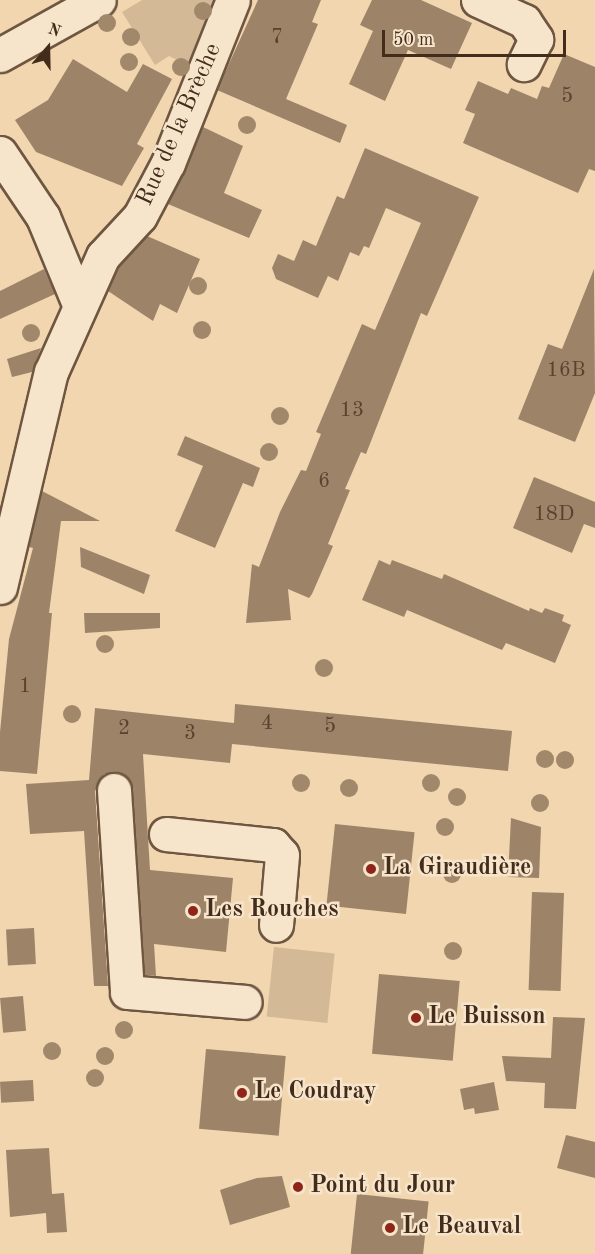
<!DOCTYPE html>
<html>
<head>
<meta charset="utf-8">
<style>
  body { margin:0 }
  #map { position:relative; width:595px; height:1254px; overflow:hidden; background:#f1d6af; font-family:"Old Standard TT",serif }
  div>[style] { position:absolute }
  .green>* { inset:0; background:#d3b996; transform-origin:0 0 }
  .building>* { inset:0; background:#9d8468; transform-origin:0 0 }
  .roads { filter:drop-shadow(2px 0 #6e5641) drop-shadow(-2px 0 #6e5641) drop-shadow(0 2px #6e5641) drop-shadow(0 -2px #6e5641) }
  .minor>* { height:33px; margin:-16.5px; padding:0 16.5px; transform-origin:16.5px; border-radius:16.5px; background:#f6e4cb }
  .trees>* { width:18px; height:18px; margin:-9px; border-radius:50%; background:#a1886b }
  .dots>* { width:16px; height:16px; translate:-50% -50%; box-sizing:border-box; border:3px solid #f6e4cb; border-radius:50% }
  span { translate:-50% -50%; white-space:nowrap; text-align:center; line-height:1.15; -webkit-text-stroke:5px #f6e4cb; paint-order:stroke }
  .number-label { font-size:21px; color:#5a422f }
  .number-label span { -webkit-text-stroke-width:0 }
  .street-label { font-size:24px; color:#432c1c }
  .poi-label { font-size:24px; color:#432c1c; font-weight:700 }
  .left { translate:0 -50%; text-align:left }
  .north { position:absolute; left:18px; top:18px; width:60px; height:60px; -webkit-text-stroke:4px #f6e4cb; paint-order:stroke; rotate:20deg; font-size:16px; font-weight:700; line-height:24px; text-align:center; color:#432c1c }
  .north::after { content:''; display:block; margin:auto; width:21px; height:27px; background:#432c1c; clip-path:polygon(50% 0,100% 100%,50% 72%,0 100%) }
  .scale { position:absolute; left:382px; top:30px; width:184px; height:27px; box-sizing:border-box; border:3px solid #432c1c; border-top:0; padding-left:8px; font-size:18px; line-height:21px; white-space:nowrap; color:#432c1c; -webkit-text-stroke:4px #f6e4cb; paint-order:stroke }
</style>
</head>
<body>
<div id="map">
  <div class="green">
    <i style="clip-path:polygon(142px 0,218px 0,187px 65px,169px 56px,155px 65px,122px 12px)"></i>
    <i style="left:274px;top:947px;width:61px;height:70px;rotate:6deg"></i>
  </div>
  <div class="building">
    <i style="clip-path:polygon(258px 0,321px 0,312px 22px,318px 24px,286px 99px,347px 125px,340px 143px,217px 90px)"></i>
    <i style="clip-path:polygon(372px 0,421px 0,472px 23px,451px 69px,408px 50px,385px 101px,349px 84px,373px 31px,360px 25px)"></i>
    <i style="clip-path:polygon(564px 54px,595px 67px,595px 171px,589px 169px,578px 193px,463px 143px,475px 114px,465px 110px,478px 81px,508px 94px,511px 88px,537px 99px,542px 86px,549px 88px)"></i>
    <i style="clip-path:polygon(73px 59px,127px 92px,143px 64px,172px 79px,137px 144px,144px 148px,122px 186px,36px 152px,15px 120px,48px 100px)"></i>
    <i style="clip-path:polygon(203px 127px,243px 146px,224px 193px,262px 210px,249px 238px,168px 204px)"></i>
    <i style="clip-path:polygon(365px 148px,479px 197px,427px 316px,421px 313px,366px 454px,361px 452px,345px 489px,350px 490px,328px 544px,333px 546px,312px 594px,309px 598px,288px 589px,291px 620px,246px 623px,252px 564px,259px 567px,280px 512px,301px 470px,306px 471px,321px 434px,316px 432px,362px 324px,375px 330px,421px 223px,386px 208px,369px 248px,364px 246px,359px 256px,350px 252px,338px 281px,328px 276px,318px 298px,276px 279px,272px 268px,278px 254px,294px 261px,303px 240px,316px 246px,337px 196px,344px 199px)"></i>
    <i style="clip-path:polygon(147px 236px,200px 259px,177px 313px,160px 304px,153px 321px,108px 291px,120px 265px)"></i>
    <i style="clip-path:polygon(44px 269px,55px 294px,0 319px,0 291px)"></i>
    <i style="clip-path:polygon(594px 269px,595px 393px,575px 442px,518px 419px,548px 344px,562px 349px)"></i>
    <i style="clip-path:polygon(41px 348px,32px 372px,12px 377px,7px 359px)"></i>
    <i style="clip-path:polygon(185px 436px,260px 468px,253px 487px,243px 483px,215px 548px,175px 531px,203px 466px,177px 455px)"></i>
    <i style="clip-path:polygon(534px 477px,595px 502px,595px 528px,584px 524px,572px 553px,513px 528px)"></i>
    <i style="clip-path:polygon(42px 491px,100px 521px,61px 521px,49px 613px,52px 613px,37px 774px,0 771px,0 732px,9px 639px,33px 548px,29px 547px)"></i>
    <i style="clip-path:polygon(80px 547px,150px 575px,144px 594px,81px 567px)"></i>
    <i style="clip-path:polygon(379px 560px,390px 565px,392px 560px,442px 579px,444px 574px,529px 611px,530px 608px,542px 613px,545px 608px,564px 615px,562px 621px,571px 625px,555px 663px,506px 643px,502px 650px,407px 610px,404px 617px,362px 600px)"></i>
    <i style="clip-path:polygon(84px 613px,160px 613px,160px 628px,85px 633px)"></i>
    <i style="clip-path:polygon(235px 704px,512px 731px,508px 771px,232px 744px,230px 763px,143px 754px,150px 870px,233px 878px,226px 952px,154px 944px,156px 976px,145px 975px,133px 788px,123px 774px,104px 774px,95px 791px,108px 986px,94px 986px,84px 831px,30px 834px,26px 784px,89px 780px,95px 708px,234px 723px)"></i>
    <i style="clip-path:polygon(511px 818px,541px 827px,539px 878px,508px 877px)"></i>
    <i style="left:335px;top:824px;width:80px;height:82px;rotate:6deg"></i>
    <i style="left:532px;top:892px;width:32px;height:98px;rotate:2deg"></i>
    <i style="left:34px;top:928px;width:36px;height:28px;rotate:87deg"></i>
    <i style="left:379px;top:974px;width:81px;height:80px;rotate:5deg"></i>
    <i style="left:23px;top:996px;width:35px;height:23px;rotate:85deg"></i>
    <i style="clip-path:polygon(553px 1017px,585px 1018px,576px 1109px,544px 1108px,545px 1083px,506px 1081px,502px 1056px,551px 1058px)"></i>
    <i style="left:206px;top:1049px;width:80px;height:80px;rotate:5deg"></i>
    <i style="left:33px;top:1080px;width:21px;height:33px;rotate:87deg"></i>
    <i style="clip-path:polygon(494px 1082px,499px 1110px,475px 1114px,474px 1108px,464px 1110px,460px 1089px)"></i>
    <i style="clip-path:polygon(566px 1135px,595px 1142px,595px 1178px,557px 1168px)"></i>
    <i style="clip-path:polygon(49px 1148px,52px 1194px,64px 1193px,67px 1232px,47px 1233px,46px 1213px,10px 1217px,6px 1150px)"></i>
    <i style="clip-path:polygon(282px 1176px,290px 1207px,230px 1225px,220px 1190px,257px 1178px)"></i>
    <i style="left:357px;top:1194px;width:72px;height:60px;rotate:6deg"></i>
  </div>
  <div class="roads">
    <div class="minor">
      <i style="left:478px;top:0;width:51px;rotate:24.5deg"></i>
      <i style="left:524px;top:21px;width:22px;rotate:56deg"></i>
      <i style="left:536px;top:39px;width:28px;rotate:116deg"></i>
      <i style="left:0;top:55px;width:113px;rotate:-29.1deg"></i>
      <i style="left:0;top:153px;width:77px;rotate:56.1deg"></i>
      <i style="left:43px;top:217px;width:94px;rotate:67.5deg"></i>
      <i style="left:0;top:587px;width:221px;rotate:-76.7deg"></i>
      <i style="left:51px;top:372px;width:127px;rotate:-65.9deg"></i>
      <i style="left:103px;top:256px;width:54px;rotate:-47.2deg"></i>
      <i style="left:140px;top:216px;width:60px;rotate:-62.2deg"></i>
      <i style="left:168px;top:163px;width:175px;rotate:-68.3deg"></i>
      <i style="left:114px;top:790px;width:202px;rotate:86.3deg"></i>
      <i style="left:127px;top:992px;width:118px;rotate:4.8deg"></i>
      <i style="left:166px;top:834px;width:108px;rotate:5.9deg"></i>
      <i style="left:273px;top:845px;width:13px;rotate:48deg"></i>
      <i style="left:282px;top:855px;width:70px;rotate:94.9deg"></i>
    </div>
  </div>
  <div class="trees">
    <i style="left:203px;top:11px"></i>
    <i style="left:107px;top:23px"></i>
    <i style="left:131px;top:37px"></i>
    <i style="left:129px;top:62px"></i>
    <i style="left:181px;top:67px"></i>
    <i style="left:247px;top:125px"></i>
    <i style="left:198px;top:286px"></i>
    <i style="left:202px;top:330px"></i>
    <i style="left:31px;top:333px"></i>
    <i style="left:280px;top:416px"></i>
    <i style="left:269px;top:452px"></i>
    <i style="left:105px;top:644px"></i>
    <i style="left:324px;top:668px"></i>
    <i style="left:72px;top:714px"></i>
    <i style="left:545px;top:759px"></i>
    <i style="left:565px;top:760px"></i>
    <i style="left:301px;top:783px"></i>
    <i style="left:431px;top:783px"></i>
    <i style="left:349px;top:788px"></i>
    <i style="left:457px;top:797px"></i>
    <i style="left:540px;top:803px"></i>
    <i style="left:445px;top:827px"></i>
    <i style="left:452px;top:874px"></i>
    <i style="left:453px;top:951px"></i>
    <i style="left:124px;top:1030px"></i>
    <i style="left:52px;top:1051px"></i>
    <i style="left:105px;top:1056px"></i>
    <i style="left:95px;top:1078px"></i>
  </div>
  <div class="dots">
    <i style="left:371px;top:869px;background:#8f2418"></i>
    <i style="left:193px;top:911px;background:#8f2418"></i>
    <i style="left:416px;top:1018px;background:#8f2418"></i>
    <i style="left:242px;top:1093px;background:#8f2418"></i>
    <i style="left:298px;top:1187px;background:#8f2418"></i>
    <i style="left:390px;top:1228px;background:#8f2418"></i>
  </div>
  <div class="number-label">
    <span style="left:277px;top:38px">7</span>
    <span style="left:567px;top:97px">5</span>
    <span style="left:566px;top:371px">16B</span>
    <span style="left:352px;top:411px">13</span>
    <span style="left:324px;top:482px">6</span>
    <span style="left:554px;top:515px">18D</span>
    <span style="left:25px;top:687px">1</span>
    <span style="left:267px;top:724px">4</span>
    <span style="left:330px;top:727px">5</span>
    <span style="left:124px;top:729px">2</span>
    <span style="left:190px;top:734px">3</span>
  </div>
  <div class="street-label">
    <span style="left:180px;top:125px;rotate:-66deg">Rue de la Brèche</span>
  </div>
  <div class="poi-label">
    <span class="left" style="left:383px;top:869px">La Giraudière</span>
    <span class="left" style="left:205px;top:911px">Les Rouches</span>
    <span class="left" style="left:428px;top:1018px">Le Buisson</span>
    <span class="left" style="left:254px;top:1093px">Le Coudray</span>
    <span class="left" style="left:310px;top:1187px">Point du Jour</span>
    <span class="left" style="left:402px;top:1228px">Le Beauval</span>
  </div>
  <div class="north">N</div>
  <div class="scale">50 m</div>
</div>
</body>
</html>
